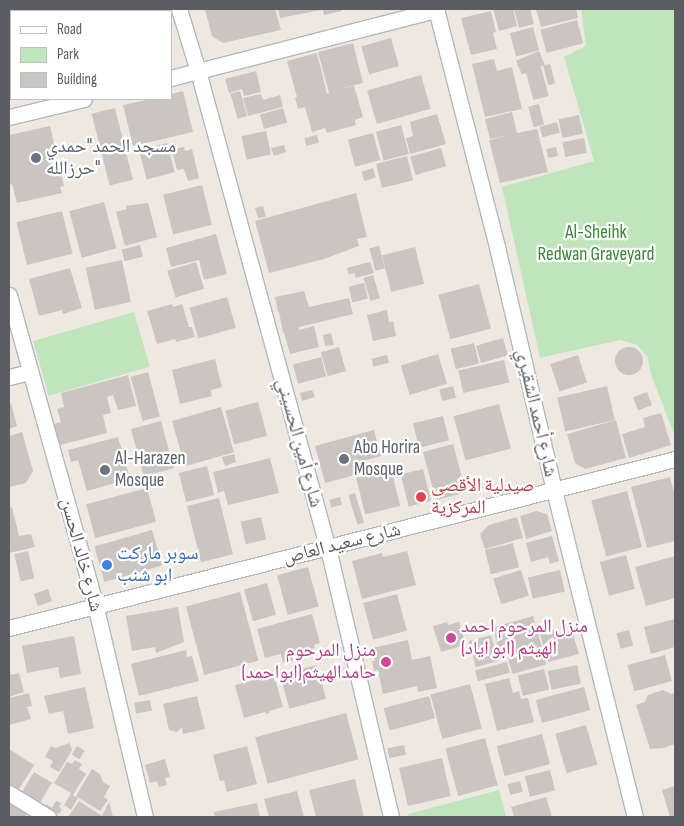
<!DOCTYPE html>
<html>
<head>
<meta charset="utf-8">
<style>
  body { margin:0 }
  #map { position:relative; width:684px; height:826px; overflow:hidden; background:#ede9e1; font-family:"Sofia Sans Condensed","Noto Naskh Arabic",sans-serif }
  div>[style] { position:absolute }
  .green>* { inset:0; background:#c0e5bd; transform-origin:0 0 }
  .building>* { inset:0; background:#cac5c0; transform-origin:0 0 }
  .round { border-radius:50% }
  .roads { filter:drop-shadow(1px 0 #b4b8bc) drop-shadow(-1px 0 #b4b8bc) drop-shadow(0 1px #b4b8bc) drop-shadow(0 -1px #b4b8bc) }
  .minor>* { height:15px; margin:-7.5px; padding:0 7.5px; transform-origin:7.5px; border-radius:7.5px; background:#fff }
  .dots>* { width:14px; height:14px; translate:-50% -50%; box-sizing:border-box; border:2px solid #fff; border-radius:50% }
  span { translate:-50% -50%; white-space:nowrap; text-align:center; line-height:1.15; -webkit-text-stroke:4.5px #fff; paint-order:stroke }
  .worship-label { font-size:19px; color:#5b616d }
  .left { translate:0 -50%; text-align:left }
  .park-label { font-size:19px; color:#388635 }
  .street-label { font-size:19px; color:#5a5e62 }
  .health-label { font-size:19px; color:#be3a42 }
  .shop-label { font-size:19px; color:#366cbe }
  .hotel-label { font-size:19px; color:#b23c85 }
  .right { translate:-100% -50%; text-align:right }
  .frame { position:absolute; inset:0; border:10px solid #5a5e62; pointer-events:none }
  .legend { position:absolute; left:10px; top:10px; width:162px; height:90px; box-sizing:border-box; background:#fff; border:1px solid #bdbfc0; margin:0; padding:6px 9px; list-style:none; font-size:15px; color:#5a5e62 }
  .legend li { display:flex; align-items:center; gap:10px; height:25px }
  .legend b { width:25px; border:1px solid #bdbfc0 }
</style>
</head>
<body>
<div id="map">
  <div class="green">
    <i style="clip-path:polygon(581px 9px,675px 9px,675px 437px,651px 374px,647px 356px,637px 345px,620px 340px,540px 358px,502px 187px,594px 161px,564px 57px,586px 46px)"></i>
    <i style="left:134px;top:312px;width:57px;height:105px;rotate:74deg"></i>
    <i style="clip-path:polygon(499px 790px,506px 817px,409px 817px,408px 814px)"></i>
  </div>
  <div class="building">
    <i style="left:24px;top:9px;width:68px;height:2px"></i>
    <i style="left:102px;top:9px;width:58px;height:2px"></i>
    <i style="clip-path:polygon(205px 9px,275px 9px,281px 30px,223px 43px,212px 36px)"></i>
    <i style="clip-path:polygon(278px 9px,342px 9px,342px 11px,324px 15px,323px 10px,316px 11px,280px 18px)"></i>
    <i style="clip-path:polygon(493px 9px,513px 9px,517px 26px,499px 31px)"></i>
    <i style="clip-path:polygon(514px 9px,530px 9px,534px 24px,519px 28px)"></i>
    <i style="clip-path:polygon(536px 9px,576px 9px,578px 18px,541px 27px)"></i>
    <i style="clip-path:polygon(491px 11px,496px 32px,493px 33px,497px 49px,471px 55px,461px 18px)"></i>
    <i style="left:577px;top:20px;width:24px;height:38px;rotate:75deg"></i>
    <i style="left:533px;top:27px;width:24px;height:24px;rotate:75deg"></i>
    <i style="left:391px;top:38px;width:29px;height:31px;rotate:74deg"></i>
    <i style="clip-path:polygon(353px 43px,363px 83px,340px 89px,354px 86px,363px 117px,355px 120px,356px 125px,327px 133px,325px 128px,312px 132px,305px 107px,298px 109px,295px 98px,297px 97px,287px 61px,317px 53px,327px 94px,329px 93px,318px 52px)"></i>
    <i style="clip-path:polygon(9px 49px,11px 49px,11px 77px,9px 70px)"></i>
    <i style="left:539px;top:51px;width:15px;height:25px;rotate:67deg"></i>
    <i style="clip-path:polygon(494px 59px,497px 71px,512px 67px,522px 109px,485px 117px,472px 64px)"></i>
    <i style="left:550px;top:64px;width:20px;height:7px;rotate:75deg"></i>
    <i style="left:541px;top:67px;width:30px;height:16px;rotate:75deg"></i>
    <i style="clip-path:polygon(256px 71px,261px 92px,244px 96px,242px 89px,229px 93px,225px 79px)"></i>
    <i style="left:421px;top:75px;width:35px;height:56px;rotate:74deg"></i>
    <i style="clip-path:polygon(183px 91px,193px 132px,133px 146px,123px 105px,151px 99px,171px 99px,171px 94px)"></i>
    <i style="left:240px;top:91px;width:26px;height:10px;rotate:74deg"></i>
    <i style="clip-path:polygon(261px 94px,263px 100px,280px 95px,283px 107px,248px 116px,243px 98px)"></i>
    <i style="left:539px;top:104px;width:21px;height:11px;rotate:76deg"></i>
    <i style="left:115px;top:108px;width:74px;height:24px;rotate:76deg"></i>
    <i style="left:283px;top:108px;width:15px;height:24px;rotate:74deg"></i>
    <i style="clip-path:polygon(512px 112px,517px 133px,537px 129px,548px 172px,500px 183px,489px 140px,510px 135px,490px 139px,485px 119px)"></i>
    <i style="clip-path:polygon(437px 114px,446px 144px,410px 154px,406px 138px,413px 136px,410px 122px)"></i>
    <i style="left:579px;top:115px;width:19px;height:21px;rotate:78deg"></i>
    <i style="left:557px;top:122px;width:11px;height:18px;rotate:75deg"></i>
    <i style="left:401px;top:125px;width:30px;height:26px;rotate:75deg"></i>
    <i style="clip-path:polygon(50px 126px,64px 186px,60px 187px,62px 193px,17px 203px,12px 184px,9px 185px,9px 135px)"></i>
    <i style="left:266px;top:131px;width:24px;height:25px;rotate:78deg"></i>
    <i style="left:373px;top:133px;width:28px;height:26px;rotate:75deg"></i>
    <i style="left:317px;top:135px;width:8px;height:13px;rotate:76deg"></i>
    <i style="left:584px;top:138px;width:15px;height:22px;rotate:79deg"></i>
    <i style="left:167px;top:143px;width:30px;height:29px;rotate:75deg"></i>
    <i style="clip-path:polygon(284px 145px,286px 152px,274px 156px,271px 148px)"></i>
    <i style="clip-path:polygon(184px 147px,185px 151px,192px 149px,199px 178px,188px 181px,184px 169px,177px 170px,173px 154px,176px 153px,174px 149px)"></i>
    <i style="left:556px;top:147px;width:9px;height:10px;rotate:77deg"></i>
    <i style="left:441px;top:148px;width:19px;height:32px;rotate:74deg"></i>
    <i style="left:407px;top:156px;width:25px;height:32px;rotate:76deg"></i>
    <i style="left:373px;top:168px;width:10px;height:12px;rotate:73deg"></i>
    <i style="left:202px;top:185px;width:41px;height:40px;rotate:76deg"></i>
    <i style="clip-path:polygon(356px 193px,367px 237px,357px 239px,359px 246px,324px 259px,269px 273px,255px 221px)"></i>
    <i style="left:104px;top:202px;width:48px;height:36px;rotate:75deg"></i>
    <i style="clip-path:polygon(148px 203px,157px 237px,125px 246px,116px 212px,127px 209px,126px 206px)"></i>
    <i style="clip-path:polygon(263px 206px,266px 217px,258px 218px,255px 208px)"></i>
    <i style="left:62px;top:211px;width:44px;height:47px;rotate:76deg"></i>
    <i style="clip-path:polygon(216px 234px,227px 274px,204px 280px,199px 260px,171px 267px,166px 248px)"></i>
    <i style="left:140px;top:245px;width:12px;height:19px;rotate:76deg"></i>
    <i style="left:379px;top:246px;width:23px;height:10px;rotate:75deg"></i>
    <i style="left:415px;top:247px;width:38px;height:34px;rotate:76deg"></i>
    <i style="left:122px;top:260px;width:43px;height:37px;rotate:78deg"></i>
    <i style="left:196px;top:262px;width:28px;height:30px;rotate:73deg"></i>
    <i style="clip-path:polygon(370px 262px,374px 273px,356px 278px,354px 273px,349px 275px,347px 268px)"></i>
    <i style="clip-path:polygon(70px 268px,82px 308px,63px 314px,62px 310px,39px 316px,29px 279px)"></i>
    <i style="left:373px;top:275px;width:24px;height:10px;rotate:73deg"></i>
    <i style="left:364px;top:283px;width:16px;height:16px;rotate:76deg"></i>
    <i style="left:479px;top:284px;width:46px;height:42px;rotate:75deg"></i>
    <i style="clip-path:polygon(304px 291px,309px 307px,349px 298px,353px 314px,299px 327px,299px 330px,314px 326px,319px 347px,290px 354px,284px 333px,297px 329px,283px 333px,279px 312px,284px 311px,278px 312px,275px 297px)"></i>
    <i style="left:227px;top:297px;width:32px;height:39px;rotate:74deg"></i>
    <i style="clip-path:polygon(172px 304px,173px 307px,182px 304px,189px 327px,192px 327px,195px 337px,176px 342px,175px 339px,157px 344px,147px 311px)"></i>
    <i style="clip-path:polygon(387px 310px,389px 322px,393px 321px,396px 336px,373px 341px,367px 315px)"></i>
    <i style="clip-path:polygon(331px 333px,334px 345px,325px 346px,323px 335px)"></i>
    <i style="left:503px;top:338px;width:18px;height:28px;rotate:74deg"></i>
    <i style="left:474px;top:343px;width:21px;height:24px;rotate:76deg"></i>
    <i class="round" style="left:615px;top:347px;width:28px;height:28px"></i>
    <i style="left:339px;top:347px;width:25px;height:19px;rotate:74deg"></i>
    <i style="left:438px;top:354px;width:31px;height:39px;rotate:73deg"></i>
    <i style="left:387px;top:355px;width:8px;height:16px;rotate:76deg"></i>
    <i style="left:578px;top:355px;width:29px;height:29px;rotate:72deg"></i>
    <i style="left:321px;top:357px;width:20px;height:29px;rotate:75deg"></i>
    <i style="clip-path:polygon(215px 359px,222px 387px,211px 390px,212px 396px,180px 404px,172px 370px)"></i>
    <i style="left:504px;top:360px;width:23px;height:47px;rotate:77deg"></i>
    <i style="left:148px;top:372px;width:46px;height:18px;rotate:75deg"></i>
    <i style="clip-path:polygon(128px 375px,136px 406px,118px 410px,113px 395px,107px 397px,111px 413px,103px 415px,107px 433px,60px 445px,54px 424px,61px 422px,57px 409px,64px 407px,61px 393px)"></i>
    <i style="left:453px;top:386px;width:12px;height:14px;rotate:76deg"></i>
    <i style="left:607px;top:386px;width:35px;height:51px;rotate:77deg"></i>
    <i style="clip-path:polygon(312px 390px,315px 397px,302px 401px,300px 393px)"></i>
    <i style="left:647px;top:392px;width:14px;height:15px;rotate:69deg"></i>
    <i style="left:258px;top:402px;width:35px;height:34px;rotate:75deg"></i>
    <i style="clip-path:polygon(9px 403px,11px 403px,17px 426px,9px 429px)"></i>
    <i style="left:499px;top:404px;width:46px;height:47px;rotate:75deg"></i>
    <i style="left:221px;top:407px;width:47px;height:51px;rotate:74deg"></i>
    <i style="clip-path:polygon(661px 413px,671px 445px,629px 458px,622px 434px,645px 427px,643px 418px)"></i>
    <i style="left:443px;top:416px;width:25px;height:31px;rotate:76deg"></i>
    <i style="clip-path:polygon(616px 420px,626px 458px,585px 469px,575px 463px,567px 434px)"></i>
    <i style="left:161px;top:421px;width:49px;height:31px;rotate:75deg"></i>
    <i style="clip-path:polygon(374px 430px,381px 456px,360px 462px,363px 473px,325px 483px,315px 446px)"></i>
    <i style="clip-path:polygon(22px 432px,33px 471px,26px 483px,9px 487px,9px 436px)"></i>
    <i style="clip-path:polygon(118px 437px,130px 479px,87px 491px,78px 460px,71px 462px,68px 450px)"></i>
    <i style="left:453px;top:444px;width:50px;height:31px;rotate:75deg"></i>
    <i style="clip-path:polygon(234px 454px,236px 462px,225px 466px,222px 457px)"></i>
    <i style="clip-path:polygon(270px 458px,279px 493px,228px 505px,224px 491px,218px 493px,213px 472px)"></i>
    <i style="left:207px;top:466px;width:30px;height:29px;rotate:76deg"></i>
    <i style="left:391px;top:469px;width:38px;height:36px;rotate:76deg"></i>
    <i style="left:423px;top:469px;width:33px;height:23px;rotate:76deg"></i>
    <i style="clip-path:polygon(670px 477px,675px 496px,675px 541px,647px 548px,631px 487px)"></i>
    <i style="left:147px;top:488px;width:35px;height:63px;rotate:75deg"></i>
    <i style="left:627px;top:491px;width:58px;height:37px;rotate:75deg"></i>
    <i style="left:355px;top:493px;width:31px;height:7px;rotate:73deg"></i>
    <i style="left:340px;top:497px;width:8px;height:11px;rotate:76deg"></i>
    <i style="left:219px;top:498px;width:58px;height:33px;rotate:76deg"></i>
    <i style="clip-path:polygon(12px 507px,19px 536px,31px 534px,35px 547px,9px 553px,9px 508px)"></i>
    <i style="clip-path:polygon(536px 511px,547px 514px,552px 531px,526px 539px,520px 516px)"></i>
    <i style="left:261px;top:517px;width:23px;height:21px;rotate:77deg"></i>
    <i style="clip-path:polygon(517px 517px,523px 538px,485px 549px,480px 534px,489px 525px)"></i>
    <i style="left:152px;top:530px;width:37px;height:60px;rotate:74deg"></i>
    <i style="clip-path:polygon(552px 536px,559px 561px,550px 564px,548px 557px,531px 562px,526px 543px)"></i>
    <i style="left:513px;top:543px;width:25px;height:29px;rotate:76deg"></i>
    <i style="left:28px;top:551px;width:28px;height:14px;rotate:77deg"></i>
    <i style="clip-path:polygon(407px 551px,416px 585px,362px 599px,352px 561px,382px 553px,383px 557px)"></i>
    <i style="left:626px;top:555px;width:35px;height:27px;rotate:75deg"></i>
    <i style="clip-path:polygon(675px 556px,675px 598px,646px 606px,635px 567px)"></i>
    <i style="left:308px;top:567px;width:41px;height:32px;rotate:75deg"></i>
    <i style="left:521px;top:570px;width:27px;height:29px;rotate:73deg"></i>
    <i style="left:560px;top:570px;width:22px;height:33px;rotate:77deg"></i>
    <i style="left:267px;top:583px;width:33px;height:24px;rotate:74deg"></i>
    <i style="left:48px;top:589px;width:13px;height:15px;rotate:72deg"></i>
    <i style="left:240px;top:592px;width:71px;height:56px;rotate:75deg"></i>
    <i style="left:397px;top:594px;width:38px;height:35px;rotate:75deg"></i>
    <i style="clip-path:polygon(178px 607px,184px 642px,156px 653px,155px 647px,132px 651px,126px 616px)"></i>
    <i style="clip-path:polygon(312px 614px,320px 643px,314px 645px,315px 648px,295px 654px,296px 660px,283px 663px,281px 654px,265px 658px,257px 629px)"></i>
    <i style="left:533px;top:616px;width:32px;height:42px;rotate:74deg"></i>
    <i style="clip-path:polygon(675px 619px,675px 647px,651px 654px,644px 627px)"></i>
    <i style="clip-path:polygon(447px 622px,448px 625px,459px 622px,466px 645px,441px 652px,433px 626px)"></i>
    <i style="clip-path:polygon(557px 629px,558px 634px,572px 631px,579px 654px,548px 662px,540px 634px)"></i>
    <i style="left:629px;top:630px;width:16px;height:13px;rotate:75deg"></i>
    <i style="left:491px;top:635px;width:27px;height:23px;rotate:75deg"></i>
    <i style="clip-path:polygon(74px 636px,81px 674px,60px 678px,58px 667px,27px 673px,22px 646px)"></i>
    <i style="clip-path:polygon(408px 640px,412px 660px,430px 656px,437px 688px,418px 692px,417px 686px,383px 694px,378px 670px,374px 671px,372px 661px,375px 661px,372px 648px)"></i>
    <i style="clip-path:polygon(186px 650px,187px 657px,192px 656px,199px 681px,139px 696px,131px 664px)"></i>
    <i style="left:542px;top:650px;width:15px;height:35px;rotate:74deg"></i>
    <i style="left:665px;top:655px;width:27px;height:39px;rotate:75deg"></i>
    <i style="left:507px;top:662px;width:11px;height:33px;rotate:75deg"></i>
    <i style="left:317px;top:665px;width:35px;height:38px;rotate:75deg"></i>
    <i style="left:577px;top:665px;width:19px;height:30px;rotate:78deg"></i>
    <i style="clip-path:polygon(9px 669px,11px 675px,19px 673px,24px 692px,9px 697px)"></i>
    <i style="left:544px;top:669px;width:21px;height:27px;rotate:76deg"></i>
    <i style="clip-path:polygon(274px 675px,283px 707px,270px 711px,268px 714px,265px 712px,244px 718px,235px 685px)"></i>
    <i style="clip-path:polygon(509px 678px,513px 693px,519px 691px,521px 699px,528px 698px,534px 722px,497px 731px,485px 684px)"></i>
    <i style="left:470px;top:684px;width:46px;height:41px;rotate:75deg"></i>
    <i style="clip-path:polygon(85px 687px,94px 728px,68px 734px,63px 711px,49px 714px,44px 696px)"></i>
    <i style="left:584px;top:687px;width:24px;height:50px;rotate:75deg"></i>
    <i style="clip-path:polygon(663px 690px,671px 694px,675px 693px,675px 744px,663px 748px,650px 749px,636px 705px,645px 702px,648px 695px)"></i>
    <i style="clip-path:polygon(29px 693px,32px 706px,27px 707px,31px 719px,9px 725px,9px 698px)"></i>
    <i style="clip-path:polygon(197px 696px,205px 729px,183px 734px,182px 727px,177px 732px,169px 730px,163px 704px)"></i>
    <i style="left:429px;top:696px;width:23px;height:47px;rotate:75deg"></i>
    <i style="left:150px;top:700px;width:11px;height:16px;rotate:80deg"></i>
    <i style="left:346px;top:713px;width:48px;height:94px;rotate:75deg"></i>
    <i style="left:586px;top:725px;width:41px;height:32px;rotate:74deg"></i>
    <i style="left:542px;top:734px;width:31px;height:47px;rotate:75deg"></i>
    <i style="left:485px;top:738px;width:49px;height:41px;rotate:75deg"></i>
    <i style="clip-path:polygon(70px 743px,72px 750px,59px 772px,50px 767px,53px 761px,45px 757px,51px 746px,55px 748px)"></i>
    <i style="left:404px;top:745px;width:10px;height:17px;rotate:79deg"></i>
    <i style="left:77px;top:746px;width:9px;height:10px;rotate:32deg"></i>
    <i style="clip-path:polygon(247px 746px,257px 784px,227px 792px,224px 780px,220px 781px,213px 755px)"></i>
    <i style="clip-path:polygon(9px 749px,34px 765px,16px 794px,9px 789px)"></i>
    <i style="left:442px;top:758px;width:39px;height:44px;rotate:77deg"></i>
    <i style="clip-path:polygon(165px 759px,170px 777px,165px 778px,167px 785px,159px 787px,157px 781px,150px 783px,145px 765px)"></i>
    <i style="clip-path:polygon(75px 760px,82px 764px,79px 769px,86px 774px,73px 795px,78px 798px,71px 810px,64px 805px,71px 793px,54px 783px,67px 762px,72px 764px)"></i>
    <i style="clip-path:polygon(92px 769px,100px 774px,103px 782px,110px 786px,104px 797px,108px 800px,100px 811px,76px 796px)"></i>
    <i style="left:550px;top:770px;width:21px;height:26px;rotate:76deg"></i>
    <i style="left:34px;top:772px;width:21px;height:28px;rotate:31deg"></i>
    <i style="clip-path:polygon(355px 779px,364px 817px,316px 817px,309px 790px)"></i>
    <i style="left:520px;top:781px;width:11px;height:13px;rotate:75deg"></i>
    <i style="clip-path:polygon(675px 786px,675px 817px,670px 817px,662px 790px)"></i>
    <i style="clip-path:polygon(297px 791px,304px 817px,269px 817px,264px 799px)"></i>
    <i style="clip-path:polygon(546px 797px,552px 817px,514px 817px,511px 807px)"></i>
    <i style="clip-path:polygon(9px 800px,28px 812px,25px 817px,9px 817px)"></i>
    <i style="clip-path:polygon(56px 801px,61px 803px,59px 807px,62px 809px,59px 814px,44px 808px,46px 804px,52px 808px)"></i>
    <i style="clip-path:polygon(79px 801px,102px 816px,109px 802px,113px 817px,68px 817px)"></i>
    <i style="clip-path:polygon(257px 803px,260px 817px,215px 817px,214px 812px)"></i>
  </div>
  <div class="roads">
    <div class="minor">
      <i style="left:179px;top:9px;width:65px;rotate:73deg"></i>
      <i style="left:198px;top:71px;width:246px;rotate:-14.4deg"></i>
      <i style="left:436px;top:9px;width:246px;rotate:75.6deg"></i>
      <i style="left:497px;top:247px;width:250px;rotate:76.8deg"></i>
      <i style="left:554px;top:490px;width:337px;rotate:76.1deg"></i>
      <i style="left:171px;top:78px;width:28px;rotate:-15deg"></i>
      <i style="left:198px;top:71px;width:494px;rotate:74.8deg"></i>
      <i style="left:328px;top:548px;width:276px;rotate:76.8deg"></i>
      <i style="left:9px;top:117px;width:77px;rotate:-13.5deg"></i>
      <i style="left:9px;top:295px;width:321px;rotate:74.4deg"></i>
      <i style="left:95px;top:604px;width:219px;rotate:76.8deg"></i>
      <i style="left:9px;top:377px;width:21px;rotate:-14deg"></i>
      <i style="left:9px;top:628px;width:687px;rotate:-14.24deg"></i>
      <i style="left:9px;top:793px;width:46px;rotate:31.6deg"></i>
    </div>
  </div>
  <div class="dots">
    <i style="left:36px;top:158px;background:#6b7280"></i>
    <i style="left:344px;top:459px;background:#6b7280"></i>
    <i style="left:105px;top:470px;background:#6b7280"></i>
    <i style="left:421px;top:497px;background:#e0444e"></i>
    <i style="left:107px;top:565px;background:#3f7fe0"></i>
    <i style="left:451px;top:638px;background:#d1479c"></i>
    <i style="left:386px;top:662px;background:#d1479c"></i>
  </div>
  <div class="worship-label">
    <span class="left" style="left:46px;top:158px">مسجد الحمد"حمدي<br>حرزالله"</span>
    <span class="left" style="left:354px;top:459px">Abo Horira<br>Mosque</span>
    <span class="left" style="left:115px;top:470px">Al-Harazen<br>Mosque</span>
  </div>
  <div class="park-label">
    <span style="left:596px;top:244px">Al-Sheihk<br>Redwan Graveyard</span>
  </div>
  <div class="street-label">
    <span style="left:536px;top:413px;rotate:77deg">شارع أحمد الشقيري</span>
    <span style="left:299px;top:443px;rotate:75deg">شارع أمين الحسيني</span>
    <span style="left:342px;top:544px;rotate:-14deg">شارع سعيد العاص</span>
    <span style="left:81px;top:555px;rotate:75deg">شارع خالد الحسن</span>
  </div>
  <div class="health-label">
    <span class="left" style="left:431px;top:497px">صيدلية الأقصى<br>المركزية</span>
  </div>
  <div class="shop-label">
    <span class="left" style="left:117px;top:565px">سوبر ماركت<br>ابو شنب</span>
  </div>
  <div class="hotel-label">
    <span class="left" style="left:461px;top:638px">منزل المرحوم احمد<br>الهيثم (ابو اياد)</span>
    <span class="right" style="left:376px;top:662px">منزل المرحوم<br>حامدالهيثم(ابواحمد)</span>
  </div>
  <div class="frame"></div>
  <ul class="legend">
  <li><b style="height:6px;background:#fff"></b>Road</li>
  <li><b style="height:14px;background:#c0e5bd"></b>Park</li>
  <li><b style="height:14px;background:#cac5c0"></b>Building</li>
  </ul>
</div>
</body>
</html>
